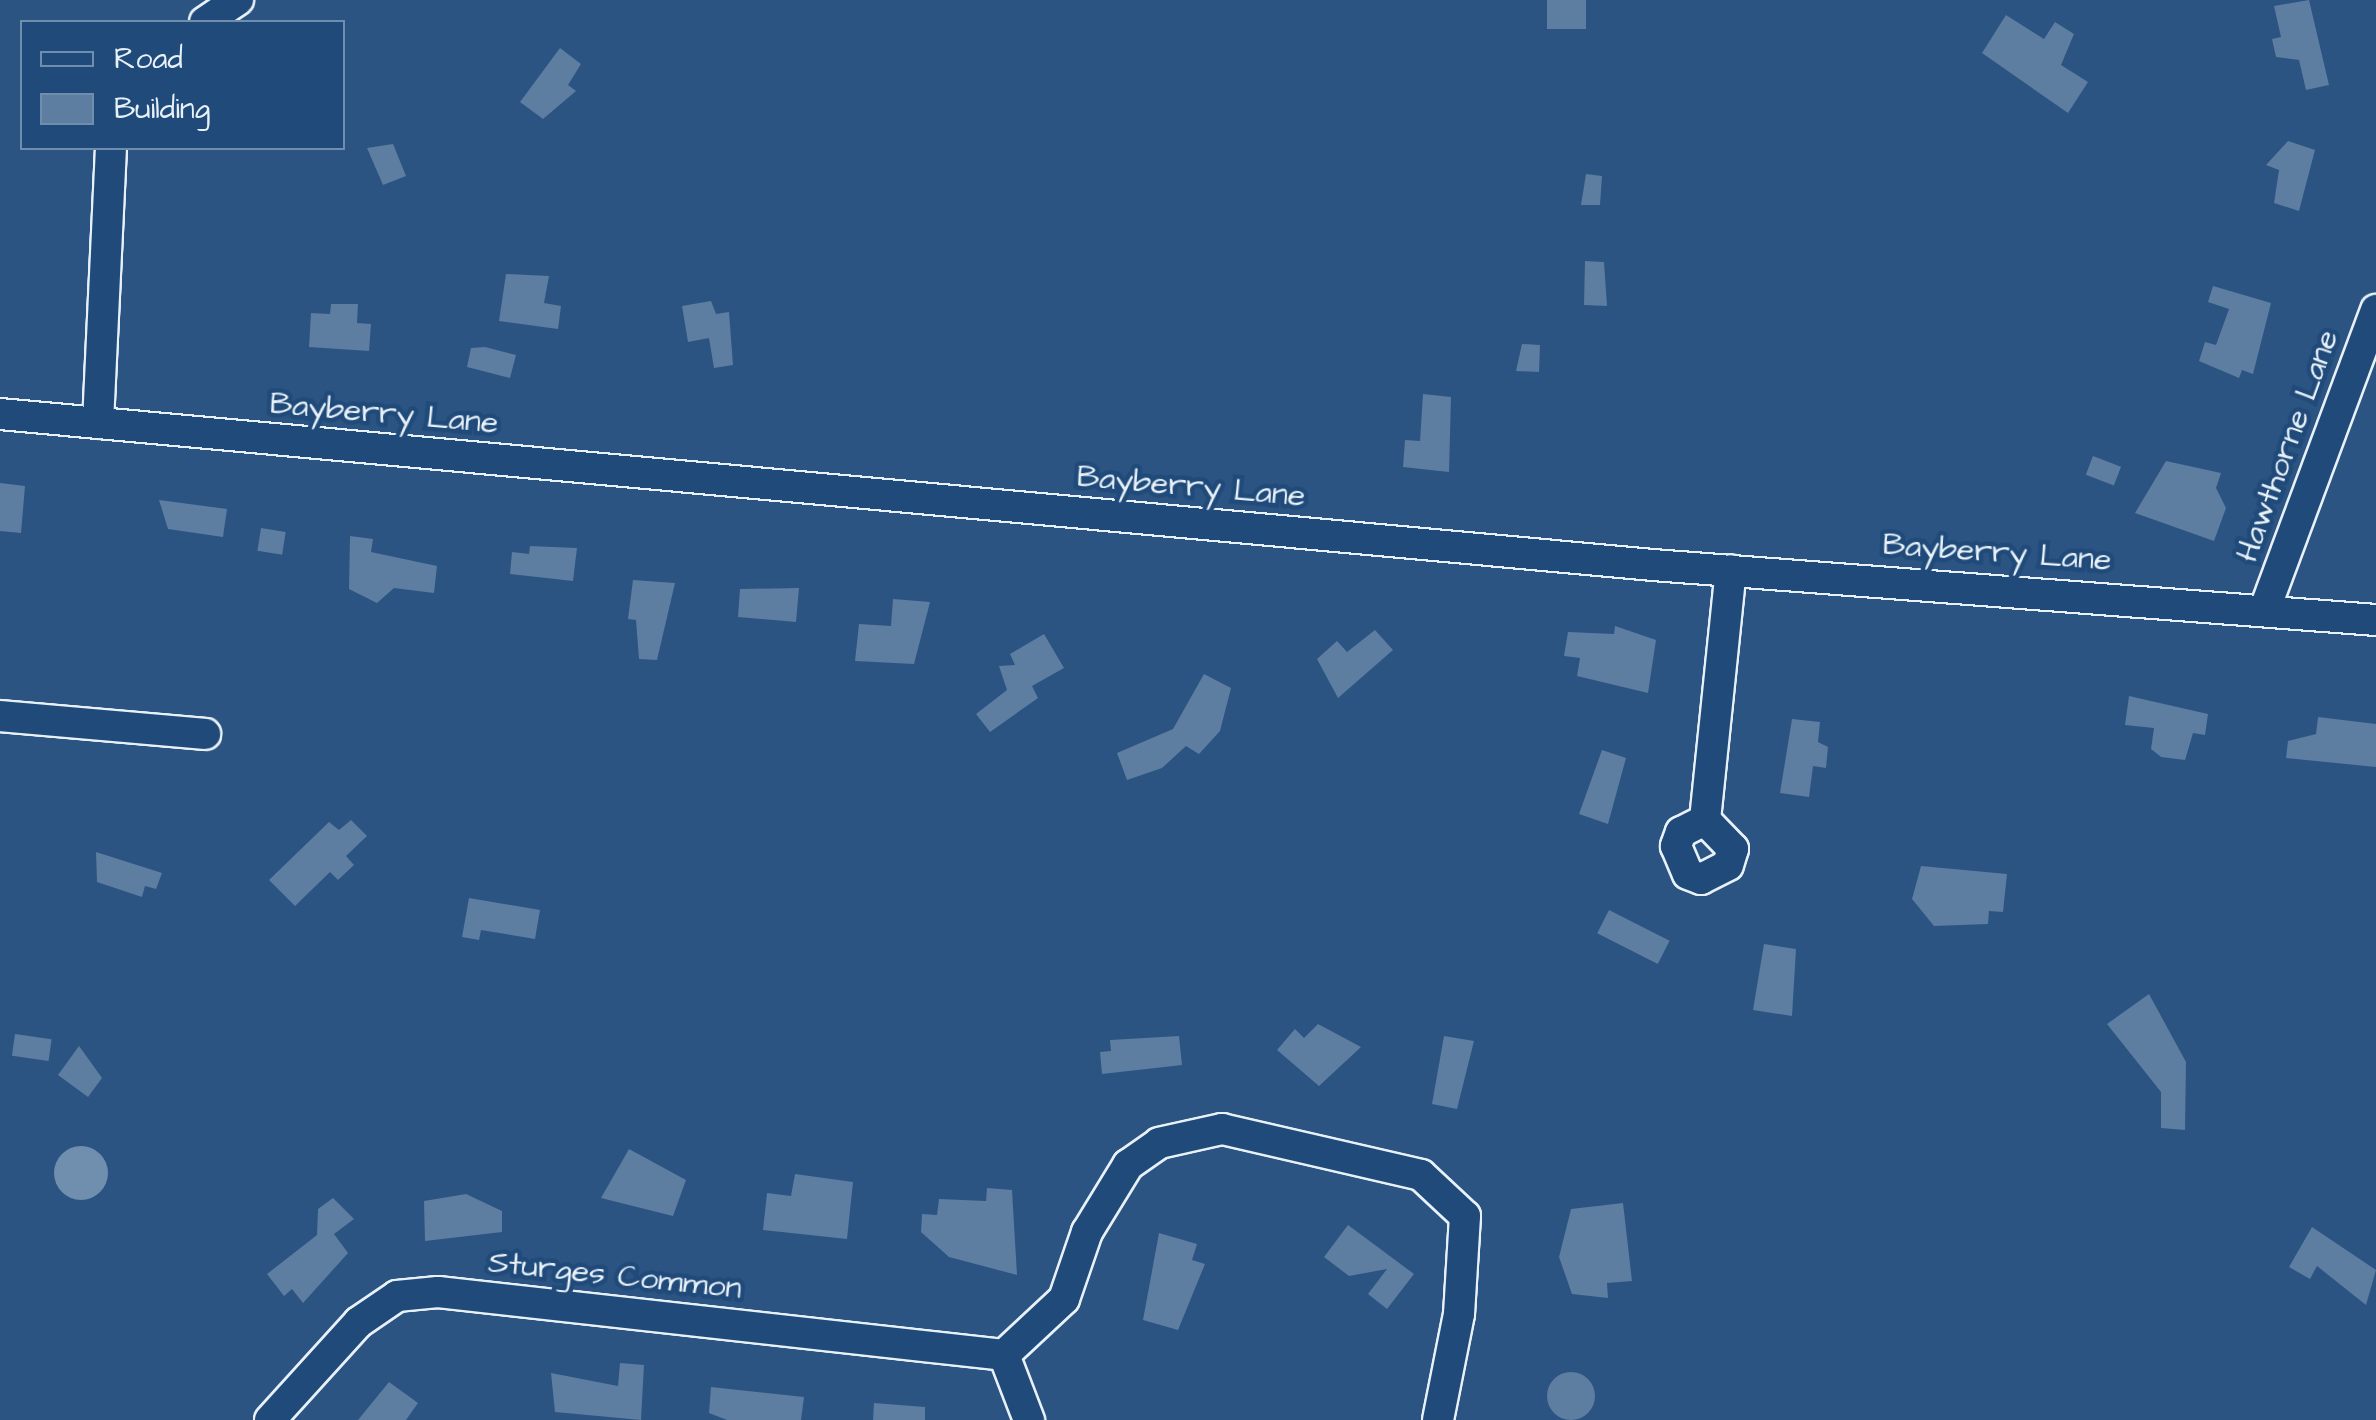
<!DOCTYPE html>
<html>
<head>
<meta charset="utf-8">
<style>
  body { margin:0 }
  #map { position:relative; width:2376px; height:1420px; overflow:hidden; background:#2b5482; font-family:"Architects Daughter",sans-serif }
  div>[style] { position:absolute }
  .water>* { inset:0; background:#708ead }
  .round { border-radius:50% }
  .building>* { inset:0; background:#5d7da1; transform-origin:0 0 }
  .roads { filter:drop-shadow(2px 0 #e8f1f8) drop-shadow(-2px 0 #e8f1f8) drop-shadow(0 2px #e8f1f8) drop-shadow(0 -2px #e8f1f8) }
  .minor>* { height:30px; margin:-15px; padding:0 15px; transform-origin:15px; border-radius:15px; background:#1f4a7a }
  span { translate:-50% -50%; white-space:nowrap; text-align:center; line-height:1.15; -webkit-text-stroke:9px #1f4a7a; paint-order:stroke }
  .street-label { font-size:32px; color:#e8f1f8 }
  .legend { position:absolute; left:20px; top:20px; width:325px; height:130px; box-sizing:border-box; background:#1f4a7a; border:2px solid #6f8dac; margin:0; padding:12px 18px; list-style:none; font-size:30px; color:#e8f1f8 }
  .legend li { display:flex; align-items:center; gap:20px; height:50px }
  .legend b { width:50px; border:2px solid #6f8dac }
</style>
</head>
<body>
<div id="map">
  <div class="water">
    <i class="round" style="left:54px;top:1146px;width:54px;height:54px"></i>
  </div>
  <div class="building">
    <i style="left:1547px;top:0;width:39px;height:29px"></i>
    <i style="clip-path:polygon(2309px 0,2329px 85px,2306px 90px,2299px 60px,2276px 57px,2272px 39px,2281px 37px,2274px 6px)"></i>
    <i style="clip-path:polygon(2006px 15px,2044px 39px,2055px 22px,2074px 34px,2061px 65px,2088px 82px,2068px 113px,1982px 53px)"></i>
    <i style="clip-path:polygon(560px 48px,581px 64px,568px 85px,576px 91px,543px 119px,520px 102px)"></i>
    <i style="clip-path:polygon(2288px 141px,2315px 150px,2299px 211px,2274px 203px,2279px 170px,2266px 165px)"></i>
    <i style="clip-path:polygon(393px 144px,406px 176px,383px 185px,367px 148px)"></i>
    <i style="clip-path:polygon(1586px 174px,1602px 176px,1600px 205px,1581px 205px)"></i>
    <i style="clip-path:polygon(1585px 261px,1604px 262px,1607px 306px,1584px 305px)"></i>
    <i style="clip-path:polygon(506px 274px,549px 276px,544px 303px,561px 306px,558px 329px,499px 321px)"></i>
    <i style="clip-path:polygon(2213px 286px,2271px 303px,2253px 374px,2242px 370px,2239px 378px,2199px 361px,2205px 342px,2216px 345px,2229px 309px,2208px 302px)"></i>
    <i style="clip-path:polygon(711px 301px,716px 314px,729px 312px,733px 365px,714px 368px,709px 338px,688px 342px,682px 306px)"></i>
    <i style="clip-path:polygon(331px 304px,358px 304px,357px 323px,371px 324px,369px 351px,309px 347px,311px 313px,330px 314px)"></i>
    <i style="clip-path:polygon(1522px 344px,1540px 345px,1539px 372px,1516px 371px)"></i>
    <i style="clip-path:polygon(485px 347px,516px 355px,510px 378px,467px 367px,471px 348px)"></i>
    <i style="clip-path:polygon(1423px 394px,1451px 397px,1449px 472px,1403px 467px,1405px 440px,1420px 441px)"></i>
    <i style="left:2093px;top:456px;width:30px;height:20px;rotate:21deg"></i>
    <i style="clip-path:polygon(2166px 461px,2221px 473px,2216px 488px,2226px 508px,2214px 541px,2135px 513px)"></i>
    <i style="clip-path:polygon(0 483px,25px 486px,21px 533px,0 531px)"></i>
    <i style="clip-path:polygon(159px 500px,227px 509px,223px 537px,168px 529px)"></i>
    <i style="left:261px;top:528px;width:25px;height:23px;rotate:9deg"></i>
    <i style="clip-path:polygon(350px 536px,373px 539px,371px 552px,437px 566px,434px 593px,394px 588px,377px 603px,349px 589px)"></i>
    <i style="clip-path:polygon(530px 546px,577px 548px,573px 581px,510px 574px,512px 552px,529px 554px)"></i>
    <i style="clip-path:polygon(633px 580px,675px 583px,657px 660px,639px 659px,636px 620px,628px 619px)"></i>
    <i style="clip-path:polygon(799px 588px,796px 622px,738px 617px,740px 589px)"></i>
    <i style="clip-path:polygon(893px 599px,930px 602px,914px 664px,855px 661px,859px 624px,891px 626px)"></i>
    <i style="clip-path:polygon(1615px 626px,1656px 640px,1648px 693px,1577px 676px,1580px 658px,1564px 656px,1568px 632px,1614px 634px)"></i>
    <i style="clip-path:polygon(1375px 630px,1393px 650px,1338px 698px,1317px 659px,1337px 641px,1347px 652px)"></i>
    <i style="clip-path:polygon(1044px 634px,1064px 668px,1032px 686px,1038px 698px,990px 732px,976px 714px,1007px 690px,999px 666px,1015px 665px,1010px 654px)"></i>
    <i style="clip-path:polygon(1204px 674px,1231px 688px,1220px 731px,1199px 754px,1186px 746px,1162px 768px,1127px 780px,1117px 753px,1173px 729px)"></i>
    <i style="clip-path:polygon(2129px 696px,2208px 714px,2205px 735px,2193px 733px,2185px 760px,2161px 757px,2151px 749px,2154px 728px,2125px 725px)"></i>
    <i style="clip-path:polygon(2318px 717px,2376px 724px,2376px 767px,2286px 758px,2288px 741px,2316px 734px)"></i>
    <i style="clip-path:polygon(1792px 719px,1820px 722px,1818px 742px,1828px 747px,1826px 768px,1813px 766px,1809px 797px,1780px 793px)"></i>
    <i style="clip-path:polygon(1602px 750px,1626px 758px,1608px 824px,1579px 814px)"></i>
    <i style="clip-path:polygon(351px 820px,367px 836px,346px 856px,354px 865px,338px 880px,330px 872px,295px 906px,269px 880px,329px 822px,339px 830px)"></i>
    <i style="clip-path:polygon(96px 852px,162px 873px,156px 889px,145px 886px,142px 897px,97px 882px)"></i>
    <i style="clip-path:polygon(1921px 866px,2007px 874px,2003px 912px,1989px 911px,1988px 924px,1934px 926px,1912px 899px)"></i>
    <i style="clip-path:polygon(469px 898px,540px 910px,535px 939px,481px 930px,479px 940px,462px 937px)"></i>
    <i style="left:1609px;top:910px;width:68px;height:26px;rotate:27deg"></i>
    <i style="clip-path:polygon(1764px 944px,1796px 949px,1792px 1016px,1753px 1010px)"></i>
    <i style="clip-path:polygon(2149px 994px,2186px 1062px,2185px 1130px,2161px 1128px,2161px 1092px,2107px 1024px)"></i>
    <i style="clip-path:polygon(1318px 1024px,1361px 1047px,1319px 1086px,1277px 1050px,1295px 1029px,1304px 1038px)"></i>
    <i style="left:15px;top:1034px;width:37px;height:22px;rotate:8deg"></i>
    <i style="clip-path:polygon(1179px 1036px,1182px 1065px,1102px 1074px,1100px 1052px,1111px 1051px,1110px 1040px)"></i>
    <i style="clip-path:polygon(1444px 1036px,1474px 1041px,1457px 1109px,1432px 1104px)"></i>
    <i style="clip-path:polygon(79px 1046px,102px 1078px,88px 1097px,58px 1075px)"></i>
    <i style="clip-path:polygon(629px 1149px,686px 1180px,673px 1216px,601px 1198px)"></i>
    <i style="clip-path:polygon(795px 1174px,853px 1182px,847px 1239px,763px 1230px,767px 1193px,791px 1196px)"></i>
    <i style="clip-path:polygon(987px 1188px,1012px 1190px,1017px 1275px,949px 1257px,921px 1232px,922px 1214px,937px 1215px,939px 1199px,986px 1201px)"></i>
    <i style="clip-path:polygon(466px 1194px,502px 1211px,502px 1232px,425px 1241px,424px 1201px)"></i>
    <i style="clip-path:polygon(333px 1198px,354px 1219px,334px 1234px,348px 1253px,303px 1303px,292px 1289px,284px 1296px,267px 1274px,317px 1235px,318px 1209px)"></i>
    <i style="clip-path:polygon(1623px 1203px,1632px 1281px,1607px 1283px,1608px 1298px,1572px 1294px,1559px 1257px,1571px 1209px)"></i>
    <i style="clip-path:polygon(1348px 1225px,1414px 1274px,1387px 1309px,1368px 1294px,1387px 1269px,1349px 1276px,1324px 1257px)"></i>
    <i style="clip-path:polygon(2312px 1227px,2376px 1270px,2366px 1305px,2317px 1266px,2310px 1279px,2289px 1267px)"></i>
    <i style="clip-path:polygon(1159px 1233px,1197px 1244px,1192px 1260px,1205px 1264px,1178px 1330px,1143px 1320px)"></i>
    <i style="clip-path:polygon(620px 1363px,644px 1365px,641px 1420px,555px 1412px,551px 1373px,618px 1386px)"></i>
    <i class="round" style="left:1547px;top:1372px;width:48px;height:48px"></i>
    <i style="clip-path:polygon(389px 1382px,418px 1403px,406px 1420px,358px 1420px)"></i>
    <i style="clip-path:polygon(711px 1387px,804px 1397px,801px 1420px,727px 1420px,709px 1413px)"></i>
    <i style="clip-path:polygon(874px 1403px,925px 1407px,925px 1420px,873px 1420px)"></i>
  </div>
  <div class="roads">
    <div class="minor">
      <i style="left:205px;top:22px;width:40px;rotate:-34deg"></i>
      <i style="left:0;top:414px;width:1660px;rotate:5.22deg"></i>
      <i style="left:1653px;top:565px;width:725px;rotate:4.35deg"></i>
      <i style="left:98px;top:423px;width:275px;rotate:-87.3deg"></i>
      <i style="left:2266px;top:606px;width:316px;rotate:-69.6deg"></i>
      <i style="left:0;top:716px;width:206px;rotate:5deg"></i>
      <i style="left:1705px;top:820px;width:27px;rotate:153deg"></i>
      <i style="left:1681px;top:832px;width:15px;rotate:110deg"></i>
      <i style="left:1676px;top:846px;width:30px;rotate:67deg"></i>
      <i style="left:1688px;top:874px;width:14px;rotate:21deg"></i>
      <i style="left:1701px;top:879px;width:30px;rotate:-27deg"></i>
      <i style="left:1728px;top:865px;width:17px;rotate:-73deg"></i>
      <i style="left:1733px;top:849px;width:40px;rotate:-134deg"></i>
      <i style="left:1705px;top:820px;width:251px;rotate:-84.1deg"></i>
      <i style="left:1004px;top:1355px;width:70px;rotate:69deg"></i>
      <i style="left:270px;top:1420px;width:132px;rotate:-47.8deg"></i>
      <i style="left:359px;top:1322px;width:46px;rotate:-34.4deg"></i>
      <i style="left:397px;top:1296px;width:41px;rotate:-5.6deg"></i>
      <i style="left:438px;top:1292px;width:569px;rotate:6.35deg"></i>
      <i style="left:1004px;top:1355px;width:82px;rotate:-43deg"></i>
      <i style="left:1064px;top:1299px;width:71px;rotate:-71.1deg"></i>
      <i style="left:1087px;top:1232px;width:79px;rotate:-58.5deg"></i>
      <i style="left:1128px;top:1165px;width:38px;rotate:-35deg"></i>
      <i style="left:1159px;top:1143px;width:65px;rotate:-12.5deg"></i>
      <i style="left:1222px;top:1129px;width:204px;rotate:13deg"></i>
      <i style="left:1421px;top:1175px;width:60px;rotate:43deg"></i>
      <i style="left:1465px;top:1216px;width:98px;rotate:93.5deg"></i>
      <i style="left:1459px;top:1314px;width:108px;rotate:101.2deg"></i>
    </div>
  </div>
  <div class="street-label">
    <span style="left:384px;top:414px;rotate:5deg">Bayberry Lane</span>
    <span style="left:2288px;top:446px;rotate:-70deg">Hawthorne Lane</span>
    <span style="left:1191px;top:487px;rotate:5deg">Bayberry Lane</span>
    <span style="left:1997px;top:553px;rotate:4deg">Bayberry Lane</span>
    <span style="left:615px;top:1276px;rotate:6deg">Sturges Common</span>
  </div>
  <ul class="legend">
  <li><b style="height:12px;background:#1f4a7a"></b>Road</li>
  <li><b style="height:28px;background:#5d7da1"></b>Building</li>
  </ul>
</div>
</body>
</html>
